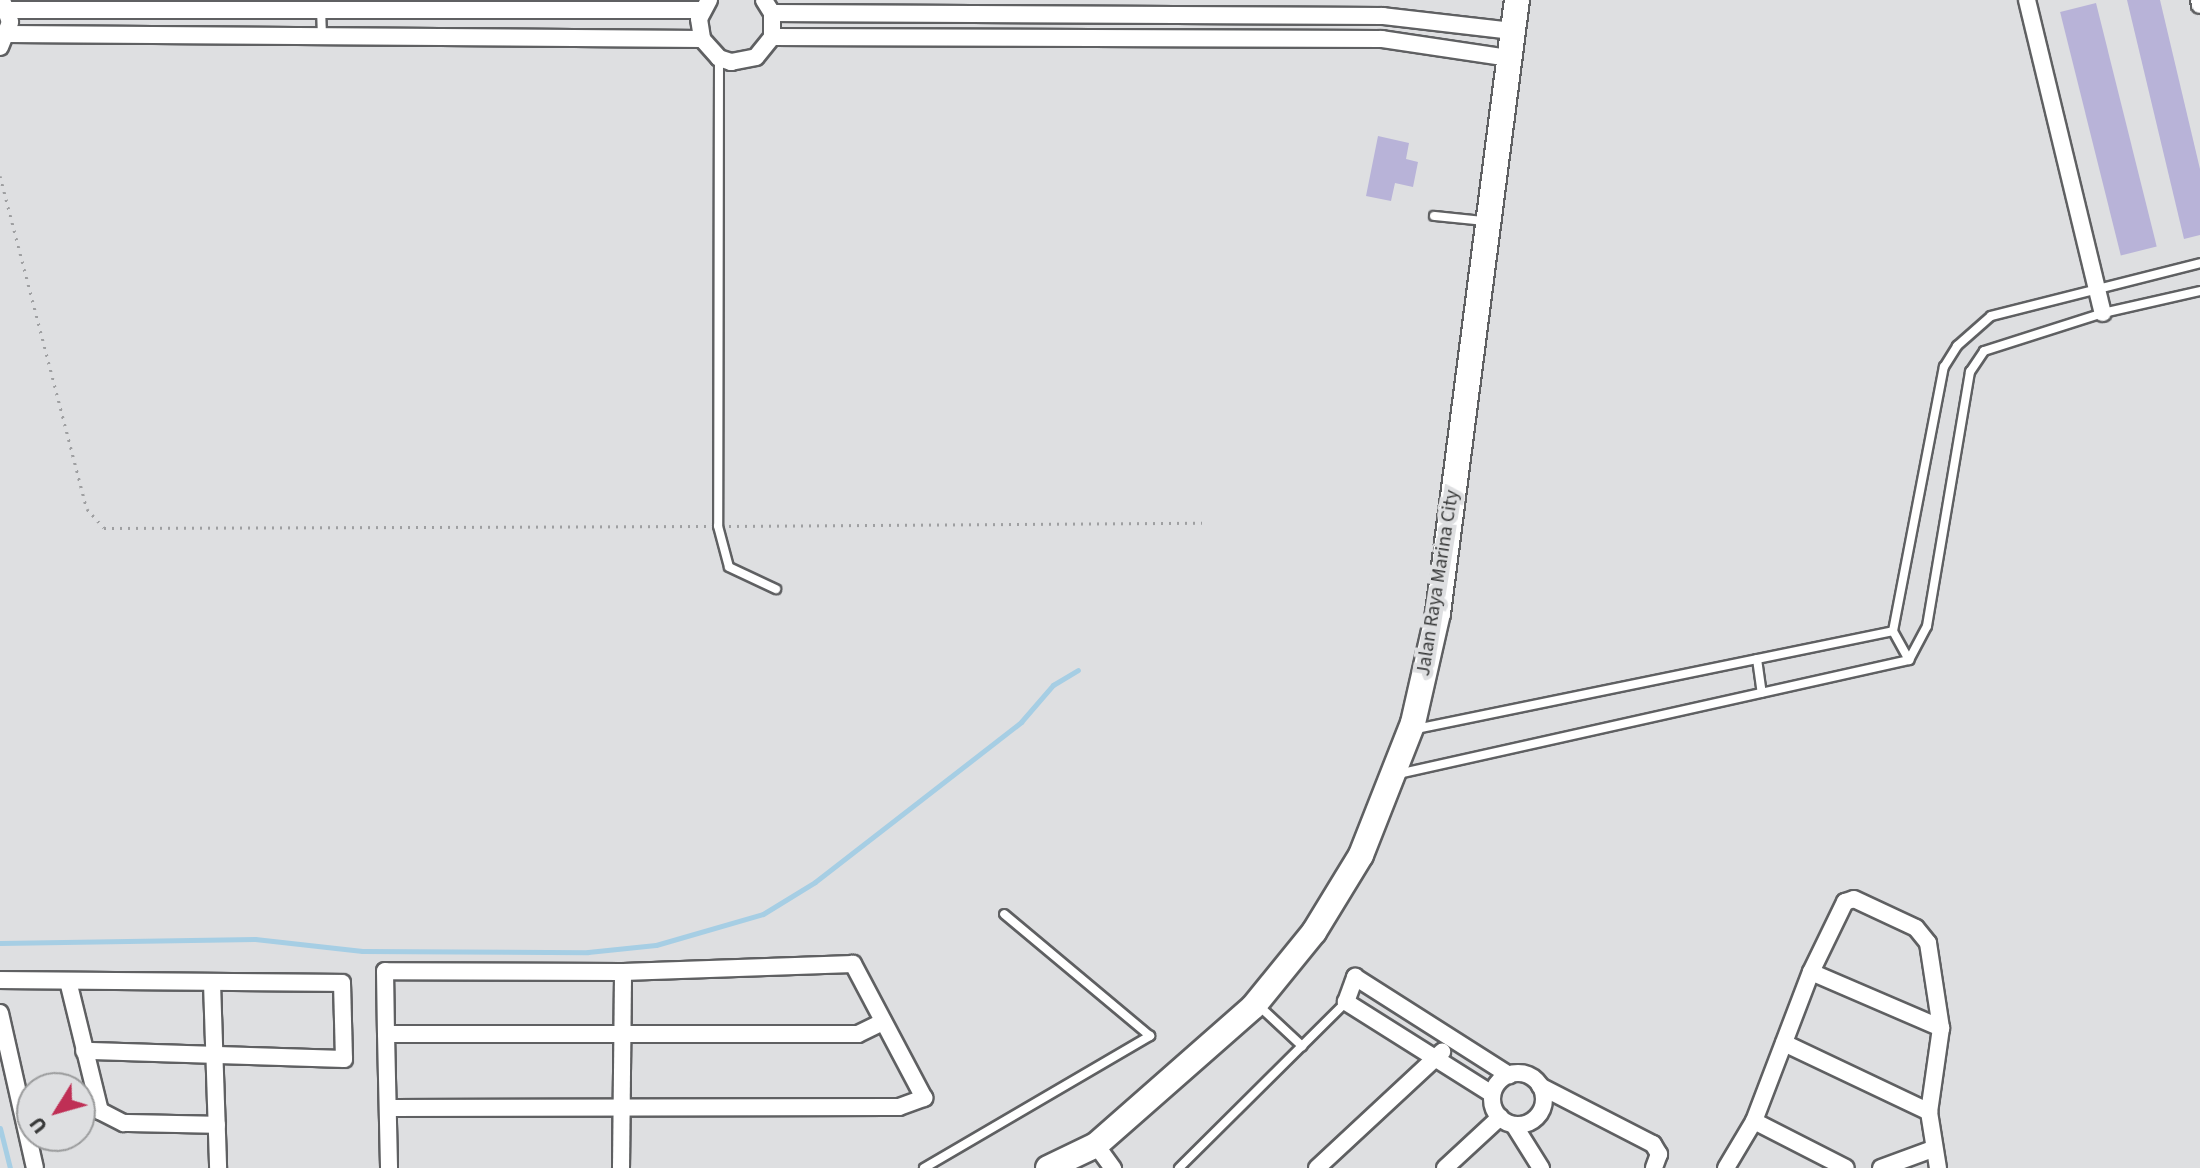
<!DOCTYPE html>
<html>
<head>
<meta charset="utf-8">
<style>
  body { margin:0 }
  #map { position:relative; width:2200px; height:1168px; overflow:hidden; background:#dedfe1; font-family:"Source Sans 3",sans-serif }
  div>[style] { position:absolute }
  .stream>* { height:5px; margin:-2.5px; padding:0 2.5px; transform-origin:2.5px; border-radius:2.5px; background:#a6cee4 }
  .building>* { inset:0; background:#b8b3d8; transform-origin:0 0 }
  .path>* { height:3px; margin-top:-1.5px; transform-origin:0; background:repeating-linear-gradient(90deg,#9e9fa1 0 2px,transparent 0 8px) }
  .roads { filter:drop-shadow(2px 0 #5f6062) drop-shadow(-2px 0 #5f6062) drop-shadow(0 2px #5f6062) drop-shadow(0 -2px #5f6062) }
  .lane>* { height:8px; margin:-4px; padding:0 4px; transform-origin:4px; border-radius:4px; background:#fff }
  .street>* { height:16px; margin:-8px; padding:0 8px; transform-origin:8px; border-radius:8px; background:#fff }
  .street>.ring { margin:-8px; padding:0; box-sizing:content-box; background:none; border:16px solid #fff; border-radius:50% }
  .secondary>* { height:24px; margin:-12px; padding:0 12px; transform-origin:12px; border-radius:12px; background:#fff }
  span { translate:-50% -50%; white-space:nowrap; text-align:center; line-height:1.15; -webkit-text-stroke:8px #dedfe1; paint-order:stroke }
  .street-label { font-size:20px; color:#373838 }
  .north { position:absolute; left:16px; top:1072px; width:80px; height:80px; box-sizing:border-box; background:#dedfe1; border:2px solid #9b9c9d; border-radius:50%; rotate:233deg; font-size:22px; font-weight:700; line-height:32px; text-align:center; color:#373838 }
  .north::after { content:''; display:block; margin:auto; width:28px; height:36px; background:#bf2f55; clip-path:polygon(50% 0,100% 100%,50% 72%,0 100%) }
</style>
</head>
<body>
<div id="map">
  <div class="stream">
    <i style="left:0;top:943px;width:255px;rotate:-0.9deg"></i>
    <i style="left:255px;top:939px;width:108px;rotate:6.4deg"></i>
    <i style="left:362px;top:951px;width:226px;rotate:0.3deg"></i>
    <i style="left:588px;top:952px;width:68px;rotate:-5.9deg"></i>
    <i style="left:656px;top:945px;width:111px;rotate:-16.2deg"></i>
    <i style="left:763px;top:914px;width:61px;rotate:-31.6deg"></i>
    <i style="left:815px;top:882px;width:261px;rotate:-37.8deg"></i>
    <i style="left:1021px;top:722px;width:49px;rotate:-49.1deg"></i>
    <i style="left:1053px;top:685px;width:29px;rotate:-31deg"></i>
    <i style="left:0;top:1128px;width:41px;rotate:76deg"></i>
  </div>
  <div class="building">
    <i style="clip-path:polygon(2127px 0,2160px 0,2200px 169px,2200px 235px,2184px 239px)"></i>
    <i style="left:2096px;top:3px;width:251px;height:37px;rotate:76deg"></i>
    <i style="clip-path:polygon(1378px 136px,1409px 143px,1406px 159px,1418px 162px,1413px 187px,1395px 183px,1391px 201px,1366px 196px)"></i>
  </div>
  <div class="path">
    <i style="left:0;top:176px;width:344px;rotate:75.4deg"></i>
    <i style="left:87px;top:509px;width:25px;rotate:48deg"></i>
    <i style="left:104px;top:528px;width:602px;rotate:-0.19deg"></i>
    <i style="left:729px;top:526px;width:473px;rotate:-0.4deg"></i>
  </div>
  <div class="roads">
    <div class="lane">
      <i style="left:321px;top:8px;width:28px;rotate:88deg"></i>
      <i style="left:719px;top:58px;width:468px;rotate:90.1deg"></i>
      <i style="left:718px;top:526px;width:42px;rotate:75deg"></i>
      <i style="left:729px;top:567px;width:52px;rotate:25.1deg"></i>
      <i style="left:1434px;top:216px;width:50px;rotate:5.7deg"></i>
      <i style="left:1757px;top:659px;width:34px;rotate:82deg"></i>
      <i style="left:1909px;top:660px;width:33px;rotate:-119deg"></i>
      <i style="left:1893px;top:631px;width:269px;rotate:-79.1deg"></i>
      <i style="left:1944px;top:367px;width:25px;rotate:-58deg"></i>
      <i style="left:1957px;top:346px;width:45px;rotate:-41.4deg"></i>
      <i style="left:1991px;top:316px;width:216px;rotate:-14.2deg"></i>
      <i style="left:1909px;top:660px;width:38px;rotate:-62deg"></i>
      <i style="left:1927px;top:626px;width:258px;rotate:-80.4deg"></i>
      <i style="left:1970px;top:372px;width:25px;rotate:-56deg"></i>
      <i style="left:1984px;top:351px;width:125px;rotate:-17.7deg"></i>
      <i style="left:2103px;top:313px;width:99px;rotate:-12.8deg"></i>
      <i style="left:1416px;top:729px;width:487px;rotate:-11.6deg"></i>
      <i style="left:1398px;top:774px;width:524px;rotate:-12.58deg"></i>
      <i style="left:1257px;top:1004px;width:62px;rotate:43deg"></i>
      <i style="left:924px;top:1168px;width:262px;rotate:-30.3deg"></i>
      <i style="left:1150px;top:1036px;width:190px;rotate:-140.1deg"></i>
      <i style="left:1179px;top:1168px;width:235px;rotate:-44.8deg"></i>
    </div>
    <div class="street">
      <i style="left:709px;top:0;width:21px;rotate:118deg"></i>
      <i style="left:699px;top:19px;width:20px;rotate:81deg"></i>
      <i style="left:702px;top:39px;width:25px;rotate:48deg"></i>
      <i style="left:719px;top:58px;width:13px;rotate:18deg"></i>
      <i style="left:731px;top:62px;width:25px;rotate:-11deg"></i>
      <i style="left:756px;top:57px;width:26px;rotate:-51deg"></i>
      <i style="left:772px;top:37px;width:24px;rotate:-90deg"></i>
      <i style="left:772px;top:13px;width:15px;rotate:-122deg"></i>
      <i style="left:2027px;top:0;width:322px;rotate:76.4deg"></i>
      <i style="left:2199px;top:0;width:5px;rotate:79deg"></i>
      <i style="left:8px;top:10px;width:694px"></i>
      <i style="left:772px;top:13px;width:611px;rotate:0.28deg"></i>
      <i style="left:1383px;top:16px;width:131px;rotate:6.6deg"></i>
      <i style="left:9px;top:34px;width:693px;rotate:0.41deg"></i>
      <i style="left:772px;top:37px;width:610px;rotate:0.19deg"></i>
      <i style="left:1382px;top:39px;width:128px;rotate:8.5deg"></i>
      <i style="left:0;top:47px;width:27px;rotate:-68deg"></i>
      <i style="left:10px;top:22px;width:23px;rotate:-110deg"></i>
      <i style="left:1811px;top:972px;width:142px;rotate:23.3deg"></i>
      <i style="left:0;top:980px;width:342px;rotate:0.5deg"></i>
      <i style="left:342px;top:983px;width:76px;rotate:88.5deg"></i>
      <i style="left:344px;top:1059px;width:260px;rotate:-178.2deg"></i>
      <i style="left:68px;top:981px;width:134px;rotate:76.2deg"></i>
      <i style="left:100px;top:1111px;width:27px;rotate:27deg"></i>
      <i style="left:124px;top:1123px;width:93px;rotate:1.2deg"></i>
      <i style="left:212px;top:983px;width:185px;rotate:88.1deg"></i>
      <i style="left:0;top:1013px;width:159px;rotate:77.3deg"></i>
      <i style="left:386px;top:1034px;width:472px"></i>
      <i style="left:858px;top:1034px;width:28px;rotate:-26deg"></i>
      <i style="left:1784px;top:1043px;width:161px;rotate:25.4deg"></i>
      <i class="ring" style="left:1492px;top:1073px;width:36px;height:36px"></i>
      <i style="left:1540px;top:1086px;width:127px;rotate:27.2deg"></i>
      <i style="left:1653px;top:1144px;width:12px;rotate:59deg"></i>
      <i style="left:1659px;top:1154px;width:15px;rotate:110deg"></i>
      <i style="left:1492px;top:1094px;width:173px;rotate:-147.8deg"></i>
      <i style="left:1346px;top:1002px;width:27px;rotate:-70deg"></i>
      <i style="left:1355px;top:977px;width:183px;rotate:32.5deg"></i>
      <i style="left:388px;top:1108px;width:511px;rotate:-0.11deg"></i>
      <i style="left:899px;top:1107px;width:27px;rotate:-20deg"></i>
      <i style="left:924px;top:1098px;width:152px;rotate:-117.9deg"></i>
      <i style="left:853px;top:964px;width:230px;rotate:178deg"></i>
      <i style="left:623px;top:972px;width:238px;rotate:-179.8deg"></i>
      <i style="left:385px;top:971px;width:63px;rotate:89.1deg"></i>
      <i style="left:386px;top:1034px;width:134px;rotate:88.7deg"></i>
      <i style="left:1754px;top:1121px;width:103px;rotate:27.1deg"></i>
      <i style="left:1514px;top:1125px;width:51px;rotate:57.9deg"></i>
      <i style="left:1096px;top:1145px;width:29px;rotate:54deg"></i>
      <i style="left:621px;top:1168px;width:196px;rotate:-89.4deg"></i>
      <i style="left:1317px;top:1168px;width:171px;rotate:-42.9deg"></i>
      <i style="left:1445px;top:1168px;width:75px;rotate:-42.8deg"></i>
      <i style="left:1726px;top:1168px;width:55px;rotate:-59.2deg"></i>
      <i style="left:1754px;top:1121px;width:160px;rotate:-69.1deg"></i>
      <i style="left:1811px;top:972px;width:78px;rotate:-64.1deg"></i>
      <i style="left:1845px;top:902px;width:9px;rotate:-18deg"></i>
      <i style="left:1854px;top:899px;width:68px;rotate:25.1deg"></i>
      <i style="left:1916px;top:928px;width:19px;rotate:51deg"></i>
      <i style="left:1928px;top:943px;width:86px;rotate:81.3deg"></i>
      <i style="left:1941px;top:1028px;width:85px;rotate:98.1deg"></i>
      <i style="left:1929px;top:1112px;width:57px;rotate:80.9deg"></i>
      <i style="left:1881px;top:1168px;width:55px;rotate:-20.1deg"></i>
    </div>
    <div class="secondary">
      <i style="left:1048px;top:1168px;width:53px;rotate:-25.6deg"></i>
      <i style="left:1096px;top:1145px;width:209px;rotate:-41.3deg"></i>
      <i style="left:1253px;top:1007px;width:97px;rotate:-50.9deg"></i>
      <i style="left:1314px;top:932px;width:90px;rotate:-58.6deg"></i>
      <i style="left:1361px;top:855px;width:142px;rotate:-68.5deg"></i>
      <i style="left:1413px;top:723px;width:113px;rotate:-77.2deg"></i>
      <i style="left:1438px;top:613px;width:618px;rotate:-82.66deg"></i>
    </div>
  </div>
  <div class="street-label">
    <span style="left:1438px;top:583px;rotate:-81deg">Jalan Raya Marina City</span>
  </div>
  <div class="north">U</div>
</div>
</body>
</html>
